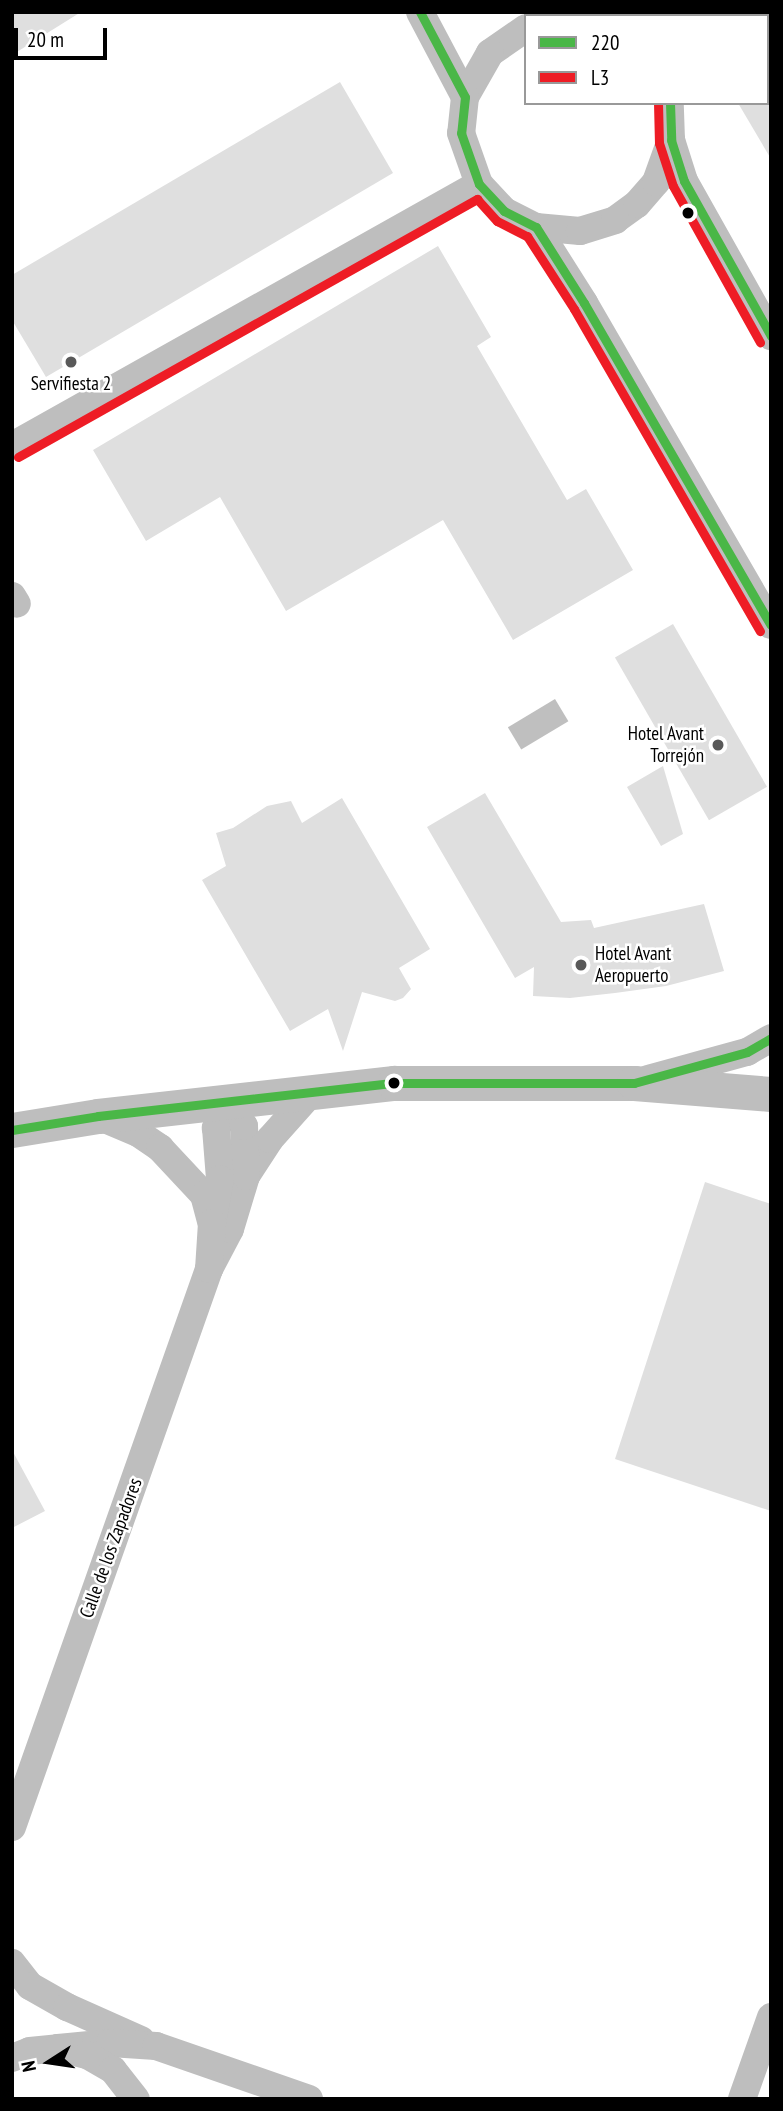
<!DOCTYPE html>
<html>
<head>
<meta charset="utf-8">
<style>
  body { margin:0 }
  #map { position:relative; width:783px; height:2111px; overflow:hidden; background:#fff; font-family:"PT Sans Narrow",sans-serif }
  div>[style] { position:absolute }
  .water>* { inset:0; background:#bfbfbf; transform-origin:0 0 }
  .building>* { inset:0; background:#dfdfdf; transform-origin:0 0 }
  .minor>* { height:28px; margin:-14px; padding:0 14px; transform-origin:14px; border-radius:14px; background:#bebebe }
  .tertiary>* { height:35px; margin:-17.5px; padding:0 17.5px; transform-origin:17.5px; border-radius:17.5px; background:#bebebe }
  .bus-1>* { height:9px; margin:-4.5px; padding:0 4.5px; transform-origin:4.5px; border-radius:4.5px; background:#4ab747 }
  .bus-2>* { height:9px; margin:-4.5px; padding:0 4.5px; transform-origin:4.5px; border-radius:4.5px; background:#ee1c25 }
  .dots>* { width:19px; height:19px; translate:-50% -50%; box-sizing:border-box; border:4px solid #fff; border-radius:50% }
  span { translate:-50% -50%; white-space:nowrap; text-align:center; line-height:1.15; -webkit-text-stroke:5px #fff; paint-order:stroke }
  .poi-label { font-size:19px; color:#000 }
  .right { translate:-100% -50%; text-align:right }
  .left { translate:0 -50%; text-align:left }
  .street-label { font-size:19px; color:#000 }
  .frame { position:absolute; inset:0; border:14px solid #000; pointer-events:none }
  .legend { position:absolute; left:524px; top:14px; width:245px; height:91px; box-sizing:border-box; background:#fff; border:2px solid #999; margin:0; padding:9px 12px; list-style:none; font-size:21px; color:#000 }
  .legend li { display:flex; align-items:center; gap:14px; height:35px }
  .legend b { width:35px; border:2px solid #999 }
  .north { position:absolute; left:14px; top:2027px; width:70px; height:70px; -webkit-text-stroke:5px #fff; paint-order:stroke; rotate:258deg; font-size:19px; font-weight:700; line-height:28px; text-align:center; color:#000 }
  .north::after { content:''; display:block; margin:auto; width:24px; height:32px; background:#000; clip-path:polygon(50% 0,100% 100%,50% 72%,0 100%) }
  .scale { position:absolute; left:14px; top:28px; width:93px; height:32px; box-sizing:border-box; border:4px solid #000; border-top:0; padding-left:9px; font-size:21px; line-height:24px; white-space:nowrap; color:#000; -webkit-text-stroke:5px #fff; paint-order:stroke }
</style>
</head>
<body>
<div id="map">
  <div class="water">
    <i style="left:555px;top:699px;width:26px;height:55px;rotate:59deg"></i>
  </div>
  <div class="building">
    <i style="clip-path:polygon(12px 12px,81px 12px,12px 55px)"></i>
    <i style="clip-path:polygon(340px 82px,393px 173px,46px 377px,12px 320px,12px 275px)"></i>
    <i style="clip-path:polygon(738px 103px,771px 103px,771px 159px)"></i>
    <i style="clip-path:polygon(438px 246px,491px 337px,477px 346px,567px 500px,586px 489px,633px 570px,513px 640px,443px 520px,286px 611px,220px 497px,146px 541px,93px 450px)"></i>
    <i style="left:673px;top:624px;width:188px;height:67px;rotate:60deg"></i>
    <i style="clip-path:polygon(663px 766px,683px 834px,661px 846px,627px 787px)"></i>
    <i style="clip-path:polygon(485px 793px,561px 922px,591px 920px,594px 928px,704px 904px,724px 971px,666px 986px,615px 993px,570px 998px,533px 996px,534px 967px,515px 978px,427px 827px)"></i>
    <i style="clip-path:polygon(342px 798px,430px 949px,399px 968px,411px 989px,403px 998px,395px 1001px,362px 992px,343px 1051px,328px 1009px,290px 1031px,202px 880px,226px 866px,216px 833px,233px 828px,267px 806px,291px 801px,302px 823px)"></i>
    <i style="clip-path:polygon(705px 1182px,771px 1204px,771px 1511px,615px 1459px)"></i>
    <i style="clip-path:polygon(12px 1450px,45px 1511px,12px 1528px)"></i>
  </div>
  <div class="minor">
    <i style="left:420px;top:12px;width:96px;rotate:62.1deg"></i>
    <i style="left:596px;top:12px;width:5px;rotate:53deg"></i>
    <i style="left:751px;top:16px;width:7px;rotate:-34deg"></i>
    <i style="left:526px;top:28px;width:44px;rotate:145.2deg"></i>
    <i style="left:490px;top:53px;width:51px;rotate:119.6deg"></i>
    <i style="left:465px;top:97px;width:36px;rotate:96deg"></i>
    <i style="left:461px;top:133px;width:54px;rotate:70.6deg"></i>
    <i style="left:479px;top:184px;width:37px;rotate:47deg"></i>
    <i style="left:504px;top:211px;width:36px;rotate:27deg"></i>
    <i style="left:536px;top:227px;width:44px;rotate:5.2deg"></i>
    <i style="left:580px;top:231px;width:37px;rotate:-17deg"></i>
    <i style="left:615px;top:220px;width:27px;rotate:-36deg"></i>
    <i style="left:637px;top:204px;width:29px;rotate:-49deg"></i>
    <i style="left:656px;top:182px;width:45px;rotate:-70.3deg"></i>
    <i style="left:671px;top:140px;width:37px;rotate:-92deg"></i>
    <i style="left:671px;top:140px;width:43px;rotate:72.4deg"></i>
    <i style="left:684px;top:181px;width:178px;rotate:60.7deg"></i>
    <i style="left:536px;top:227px;width:90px;rotate:57.7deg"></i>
    <i style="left:584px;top:303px;width:372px;rotate:59.9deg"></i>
    <i style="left:12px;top:446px;width:535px;rotate:-29.29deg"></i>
    <i style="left:12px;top:596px;width:9px;rotate:58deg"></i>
    <i style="left:648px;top:1079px;width:103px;rotate:-15.3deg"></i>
    <i style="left:747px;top:1052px;width:28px;rotate:-30deg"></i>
    <i style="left:98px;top:1116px;width:43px;rotate:23deg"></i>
    <i style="left:138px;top:1133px;width:27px;rotate:34deg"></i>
    <i style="left:160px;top:1148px;width:64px;rotate:46.9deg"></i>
    <i style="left:204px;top:1195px;width:27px;rotate:75deg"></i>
    <i style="left:246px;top:1176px;width:44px;rotate:-57deg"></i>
    <i style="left:270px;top:1139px;width:62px;rotate:-48.3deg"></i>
    <i style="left:12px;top:1827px;width:592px;rotate:-70.55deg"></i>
    <i style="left:209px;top:1269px;width:45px;rotate:-62.3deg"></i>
    <i style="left:230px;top:1229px;width:55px;rotate:-73.2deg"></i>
    <i style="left:246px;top:1176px;width:50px;rotate:-92.3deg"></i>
    <i style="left:244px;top:1126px;width:28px;rotate:-125deg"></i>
    <i style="left:228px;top:1103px;width:28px;rotate:116deg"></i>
    <i style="left:216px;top:1128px;width:51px;rotate:85.5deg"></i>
    <i style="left:220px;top:1179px;width:45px;rotate:100.3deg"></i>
    <i style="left:212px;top:1223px;width:46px;rotate:93.7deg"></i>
    <i style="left:12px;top:1963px;width:29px;rotate:52deg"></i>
    <i style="left:30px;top:1986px;width:43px;rotate:29.6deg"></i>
    <i style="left:67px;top:2007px;width:81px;rotate:24deg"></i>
    <i style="left:58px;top:2048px;width:52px;rotate:-5.5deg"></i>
    <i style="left:110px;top:2043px;width:46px;rotate:3.7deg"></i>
    <i style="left:156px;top:2046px;width:162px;rotate:19.1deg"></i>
    <i style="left:12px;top:2058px;width:19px;rotate:-21deg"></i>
    <i style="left:30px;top:2051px;width:28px;rotate:-6deg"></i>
    <i style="left:58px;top:2048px;width:30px;rotate:14deg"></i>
    <i style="left:87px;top:2055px;width:30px;rotate:30deg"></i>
    <i style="left:113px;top:2070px;width:37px;rotate:52deg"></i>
    <i style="left:742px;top:2099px;width:87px;rotate:-70.5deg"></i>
  </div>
  <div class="tertiary">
    <i style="left:12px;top:1130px;width:87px;rotate:-9.2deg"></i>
    <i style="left:98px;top:1116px;width:298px;rotate:-6.4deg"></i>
    <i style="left:394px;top:1083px;width:240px"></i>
    <i style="left:634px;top:1083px;width:137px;rotate:4.6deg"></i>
  </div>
  <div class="bus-1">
    <i style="left:420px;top:12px;width:96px;rotate:62.1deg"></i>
    <i style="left:465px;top:97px;width:36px;rotate:96deg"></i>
    <i style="left:461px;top:133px;width:54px;rotate:70.6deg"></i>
    <i style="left:479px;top:184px;width:37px;rotate:47deg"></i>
    <i style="left:504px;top:211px;width:36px;rotate:27deg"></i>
    <i style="left:536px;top:227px;width:90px;rotate:57.7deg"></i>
    <i style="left:584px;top:303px;width:372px;rotate:59.9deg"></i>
    <i style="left:670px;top:103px;width:37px;rotate:88deg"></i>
    <i style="left:671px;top:140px;width:43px;rotate:72.4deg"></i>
    <i style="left:684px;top:181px;width:178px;rotate:60.7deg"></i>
    <i style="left:12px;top:1130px;width:87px;rotate:-9.2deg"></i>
    <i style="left:98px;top:1116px;width:298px;rotate:-6.4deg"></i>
    <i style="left:394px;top:1083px;width:240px"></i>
    <i style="left:634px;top:1083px;width:117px;rotate:-15.3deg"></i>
    <i style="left:747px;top:1052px;width:28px;rotate:-30deg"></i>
  </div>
  <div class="bus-2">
    <i style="left:658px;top:103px;width:40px;rotate:88.6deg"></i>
    <i style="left:659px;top:143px;width:45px;rotate:72deg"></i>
    <i style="left:673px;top:186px;width:179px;rotate:60.9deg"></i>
    <i style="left:18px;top:457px;width:527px;rotate:-29.34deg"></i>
    <i style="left:477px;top:199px;width:30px;rotate:48deg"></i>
    <i style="left:497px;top:221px;width:34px;rotate:27deg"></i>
    <i style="left:527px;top:236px;width:87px;rotate:57.2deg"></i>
    <i style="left:574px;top:309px;width:372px;rotate:60deg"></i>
  </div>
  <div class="dots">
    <i style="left:688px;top:213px;background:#000"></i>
    <i style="left:71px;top:362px;background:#595959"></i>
    <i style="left:718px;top:745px;background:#595959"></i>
    <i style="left:581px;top:965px;background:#595959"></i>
    <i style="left:394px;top:1083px;background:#000"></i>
  </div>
  <div class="poi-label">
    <span style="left:71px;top:384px">Servifiesta 2</span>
    <span class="right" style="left:704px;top:745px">Hotel Avant<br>Torrejón</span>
    <span class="left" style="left:595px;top:965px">Hotel Avant<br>Aeropuerto</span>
  </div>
  <div class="street-label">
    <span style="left:111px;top:1548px;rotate:-70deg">Calle de los Zapadores</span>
  </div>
  <div class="frame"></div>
  <ul class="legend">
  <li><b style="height:9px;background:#4ab747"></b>220</li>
  <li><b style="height:9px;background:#ee1c25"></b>L3</li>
  </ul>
  <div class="north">N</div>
  <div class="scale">20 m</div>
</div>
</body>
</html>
